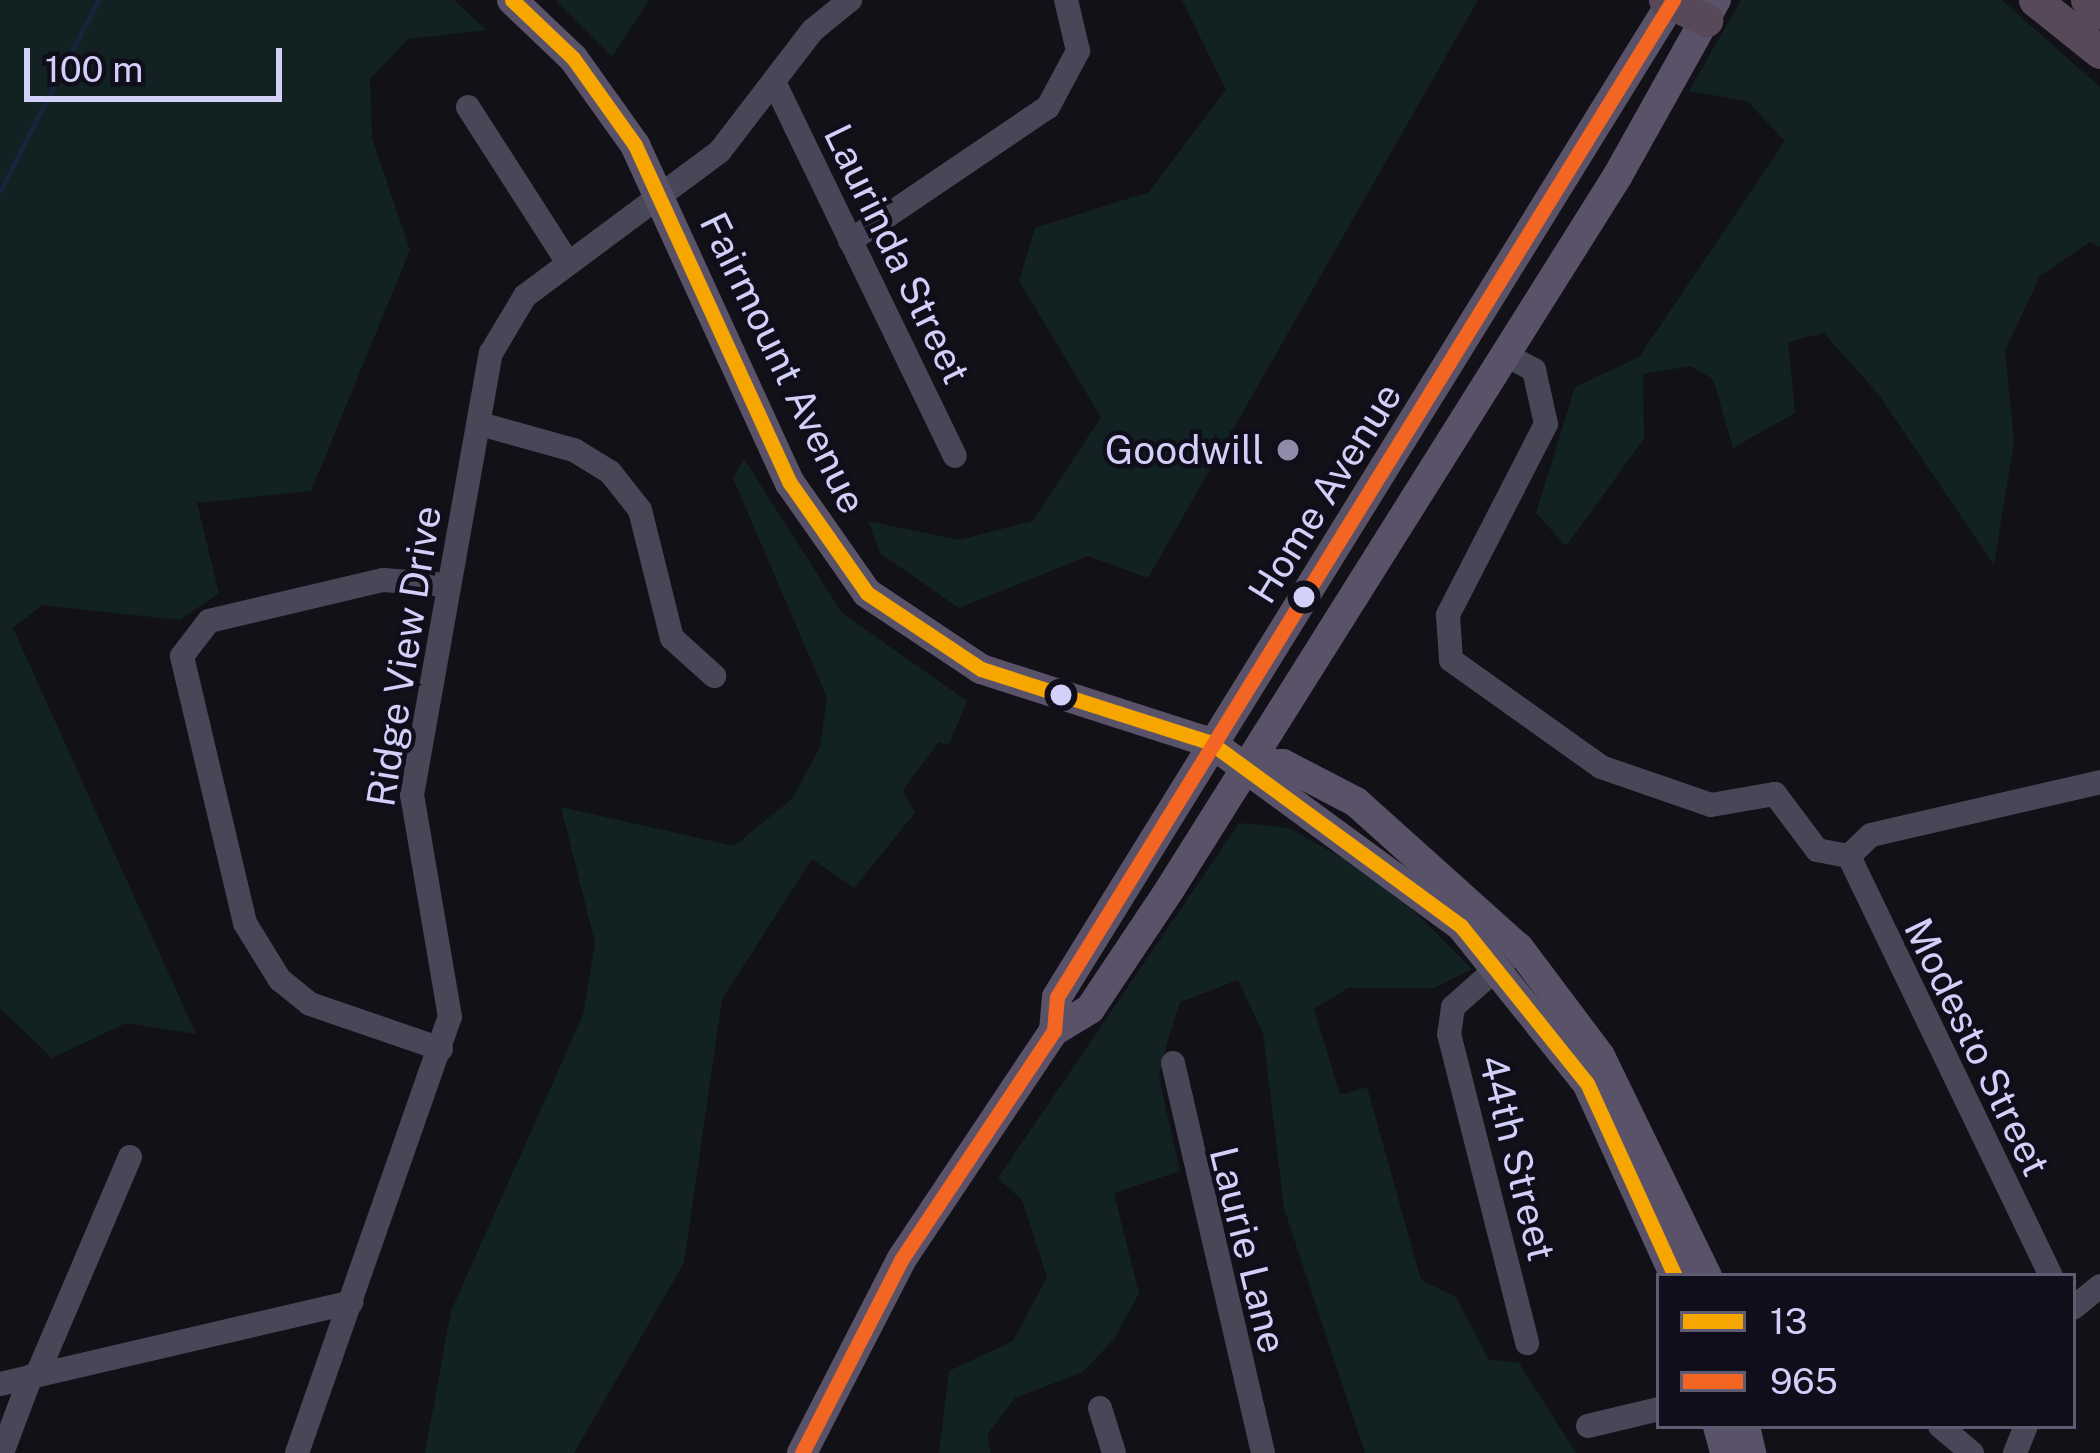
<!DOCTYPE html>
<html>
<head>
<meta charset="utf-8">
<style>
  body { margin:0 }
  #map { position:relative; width:2100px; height:1453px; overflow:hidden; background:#121118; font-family:"Public Sans",sans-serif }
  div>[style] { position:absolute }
  .green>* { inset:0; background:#122222 }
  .stream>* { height:4.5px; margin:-2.25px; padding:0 2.25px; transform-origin:2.25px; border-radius:2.25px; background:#15253b }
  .minor>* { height:24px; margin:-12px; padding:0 12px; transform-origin:12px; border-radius:12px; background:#474758 }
  .major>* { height:30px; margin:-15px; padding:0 15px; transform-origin:15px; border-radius:15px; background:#595269 }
  .highway>* { height:33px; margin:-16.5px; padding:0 16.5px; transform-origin:16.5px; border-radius:16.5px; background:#58495a }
  .bus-1>* { height:15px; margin:-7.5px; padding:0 7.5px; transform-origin:7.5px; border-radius:7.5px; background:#f7a600 }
  .bus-2>* { height:15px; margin:-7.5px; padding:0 7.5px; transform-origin:7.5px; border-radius:7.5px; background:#f26522 }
  .dots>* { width:33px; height:33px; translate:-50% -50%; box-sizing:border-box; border:6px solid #100e1b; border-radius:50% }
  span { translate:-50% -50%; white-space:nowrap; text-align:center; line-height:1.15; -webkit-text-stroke:9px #100e1b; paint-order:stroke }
  .street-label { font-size:39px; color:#d2cff8 }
  .poi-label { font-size:39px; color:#d2cff8 }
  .right { translate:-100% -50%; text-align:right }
  .legend { position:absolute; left:1656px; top:1273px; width:420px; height:156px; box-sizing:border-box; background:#100e1b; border:3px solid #5e5b73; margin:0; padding:15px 21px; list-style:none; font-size:36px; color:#d2cff8 }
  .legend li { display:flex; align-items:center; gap:24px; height:60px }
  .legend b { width:60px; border:3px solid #5e5b73 }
  .scale { position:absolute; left:24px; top:48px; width:258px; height:54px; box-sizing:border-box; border:6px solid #d2cff8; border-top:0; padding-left:15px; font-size:36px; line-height:42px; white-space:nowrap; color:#d2cff8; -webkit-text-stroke:9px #100e1b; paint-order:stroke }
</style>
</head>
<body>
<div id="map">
  <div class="green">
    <i style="clip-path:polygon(0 0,454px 0,486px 30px,408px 39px,370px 79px,372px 138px,410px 250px,311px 491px,197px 503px,219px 593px,180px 620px,42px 605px,13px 628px,196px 1034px,126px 1023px,52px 1058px,0 1008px)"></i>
    <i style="clip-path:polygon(555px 0,649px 0,612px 57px)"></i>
    <i style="clip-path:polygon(1182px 0,1478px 0,1148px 578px,1088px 556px,959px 608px,880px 553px,868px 521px,959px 540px,1033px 521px,1101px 417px,1019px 281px,1035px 228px,1149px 192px,1226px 90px)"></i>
    <i style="clip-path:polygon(1741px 0,2002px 0,2100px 87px,2100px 247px,2090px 242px,2040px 276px,2005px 351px,2014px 443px,1994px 565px,1879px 395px,1824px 333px,1788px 342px,1795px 413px,1733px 448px,1713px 379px,1691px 366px,1643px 374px,1644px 439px,1566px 546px,1536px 513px,1575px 387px,1639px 357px,1785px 141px,1747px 101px,1689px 91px)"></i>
    <i style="clip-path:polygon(744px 459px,842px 613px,967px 701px,949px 744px,939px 742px,903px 790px,915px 813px,854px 888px,812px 859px,722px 999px,684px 1263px,574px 1453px,425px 1453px,451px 1311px,583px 1015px,595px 943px,561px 807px,734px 846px,792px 799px,820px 747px,827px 697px,733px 478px)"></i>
    <i style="clip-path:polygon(1239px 823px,1289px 828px,1385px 882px,1472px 969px,1434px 988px,1348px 988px,1314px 1009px,1340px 1095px,1367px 1087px,1421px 1280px,1456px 1297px,1489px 1360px,1519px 1363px,1576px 1453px,1365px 1453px,1284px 1208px,1263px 1033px,1238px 980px,1180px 1002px,1166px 1046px,1159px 1077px,1180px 1171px,1114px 1193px,1139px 1293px,1114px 1339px,1083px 1372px,1015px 1398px,987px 1435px,991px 1453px,939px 1453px,949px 1371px,1013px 1341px,1047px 1277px,1022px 1200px,998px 1178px)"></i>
  </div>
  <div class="stream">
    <i style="left:0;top:191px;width:215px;rotate:-62.8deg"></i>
  </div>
  <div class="minor">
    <i style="left:775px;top:84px;width:413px;rotate:64.2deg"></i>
    <i style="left:468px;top:107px;width:185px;rotate:57.3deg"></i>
    <i style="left:850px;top:241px;width:239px;rotate:-34.1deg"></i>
    <i style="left:1048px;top:107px;width:64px;rotate:-61.8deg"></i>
    <i style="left:1078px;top:51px;width:52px;rotate:-103.2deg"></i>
    <i style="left:1506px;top:355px;width:32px;rotate:28deg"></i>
    <i style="left:1534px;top:370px;width:55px;rotate:77.5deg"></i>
    <i style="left:1546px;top:424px;width:215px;rotate:117.2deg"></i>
    <i style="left:1448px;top:615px;width:45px;rotate:86.2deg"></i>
    <i style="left:1451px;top:660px;width:184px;rotate:35.5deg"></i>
    <i style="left:1601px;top:767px;width:116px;rotate:19.1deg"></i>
    <i style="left:1711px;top:805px;width:65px;rotate:-9.8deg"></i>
    <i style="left:1775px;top:794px;width:70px;rotate:53.1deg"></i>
    <i style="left:1817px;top:850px;width:33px;rotate:11deg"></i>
    <i style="left:480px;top:424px;width:98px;rotate:15.5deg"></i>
    <i style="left:574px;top:450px;width:42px;rotate:31.4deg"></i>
    <i style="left:610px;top:472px;width:48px;rotate:51.7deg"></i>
    <i style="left:640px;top:510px;width:132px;rotate:76deg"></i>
    <i style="left:672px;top:638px;width:57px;rotate:42.1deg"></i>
    <i style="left:1506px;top:960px;width:71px;rotate:138.4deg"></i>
    <i style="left:1453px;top:1007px;width:27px;rotate:98deg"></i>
    <i style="left:1449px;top:1034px;width:319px;rotate:75.8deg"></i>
    <i style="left:441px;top:1049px;width:139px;rotate:-161deg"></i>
    <i style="left:310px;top:1004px;width:38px;rotate:-141deg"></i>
    <i style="left:280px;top:980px;width:67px;rotate:-121.6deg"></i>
    <i style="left:245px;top:923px;width:274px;rotate:-103.3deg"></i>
    <i style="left:182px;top:656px;width:44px;rotate:-52.4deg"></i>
    <i style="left:209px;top:621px;width:179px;rotate:-13.3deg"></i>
    <i style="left:383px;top:580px;width:66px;rotate:4.3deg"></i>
    <i style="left:1173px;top:1063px;width:400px;rotate:77deg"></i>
    <i style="left:2051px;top:1276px;width:466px;rotate:-115.7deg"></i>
    <i style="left:1849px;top:856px;width:30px;rotate:-44deg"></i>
    <i style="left:1871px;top:835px;width:235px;rotate:-13deg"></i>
    <i style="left:2073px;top:1308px;width:35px;rotate:-39deg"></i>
    <i style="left:37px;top:1375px;width:237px;rotate:-66.9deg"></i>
    <i style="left:0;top:1384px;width:361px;rotate:-13.1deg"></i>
    <i style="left:1100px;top:1408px;width:47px;rotate:72.7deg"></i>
    <i style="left:1588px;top:1426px;width:73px;rotate:-13.5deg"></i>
    <i style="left:1940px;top:1426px;width:42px;rotate:40.2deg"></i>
    <i style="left:2px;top:1453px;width:82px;rotate:-69.4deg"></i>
    <i style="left:297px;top:1453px;width:462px;rotate:-70.7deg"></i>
    <i style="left:450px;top:1017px;width:225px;rotate:-99.7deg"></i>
    <i style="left:412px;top:795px;width:449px;rotate:-79.9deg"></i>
    <i style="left:491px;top:353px;width:66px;rotate:-59.2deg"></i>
    <i style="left:525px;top:296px;width:243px;rotate:-36.6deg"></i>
    <i style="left:720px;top:151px;width:153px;rotate:-52.5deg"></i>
    <i style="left:813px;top:30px;width:48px;rotate:-39deg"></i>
    <i style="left:2015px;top:1453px;width:29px;rotate:-68deg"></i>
  </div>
  <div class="major">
    <i style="left:512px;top:0;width:84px;rotate:43.6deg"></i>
    <i style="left:573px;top:58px;width:107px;rotate:54.5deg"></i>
    <i style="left:635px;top:145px;width:372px;rotate:65.4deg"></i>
    <i style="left:790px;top:483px;width:134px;rotate:55deg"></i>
    <i style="left:867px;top:593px;width:137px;rotate:33.7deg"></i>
    <i style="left:981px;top:669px;width:242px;rotate:17.8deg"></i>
    <i style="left:1211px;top:743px;width:310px;rotate:36.2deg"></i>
    <i style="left:1461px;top:926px;width:201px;rotate:51.3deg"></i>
    <i style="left:1587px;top:1083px;width:212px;rotate:65.5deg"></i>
    <i style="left:1248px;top:764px;width:35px"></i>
    <i style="left:1283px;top:764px;width:82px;rotate:27.5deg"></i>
    <i style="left:1356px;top:802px;width:219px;rotate:41.9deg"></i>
    <i style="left:1519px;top:948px;width:135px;rotate:53.1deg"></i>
    <i style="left:1600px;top:1056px;width:245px;rotate:64.1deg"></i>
    <i style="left:1054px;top:1031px;width:34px;rotate:-85deg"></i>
    <i style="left:1057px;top:997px;width:1172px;rotate:-58.29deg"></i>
    <i style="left:1718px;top:1426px;width:28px;rotate:75deg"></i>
    <i style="left:1745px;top:1426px;width:28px;rotate:77deg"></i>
    <i style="left:802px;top:1453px;width:217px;rotate:-62.8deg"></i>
    <i style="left:901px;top:1260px;width:275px;rotate:-56.3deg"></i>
    <i style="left:1054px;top:1031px;width:42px;rotate:-31.4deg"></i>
    <i style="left:1090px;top:1009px;width:144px;rotate:-56.3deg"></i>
    <i style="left:1170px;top:889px;width:843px;rotate:-57.89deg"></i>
    <i style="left:1618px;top:175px;width:201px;rotate:-60.8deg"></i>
  </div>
  <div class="highway">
    <i style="left:1665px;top:0;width:46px;rotate:26deg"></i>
    <i style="left:2035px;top:0;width:83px;rotate:38.7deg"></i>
    <i style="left:2087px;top:0;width:18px;rotate:45deg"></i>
  </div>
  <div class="bus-1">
    <i style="left:512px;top:0;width:84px;rotate:43.6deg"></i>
    <i style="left:573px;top:58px;width:107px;rotate:54.5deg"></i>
    <i style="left:635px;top:145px;width:372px;rotate:65.4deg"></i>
    <i style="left:790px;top:483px;width:134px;rotate:55deg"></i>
    <i style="left:867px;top:593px;width:137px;rotate:33.7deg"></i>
    <i style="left:981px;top:669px;width:242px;rotate:17.8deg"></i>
    <i style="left:1211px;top:743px;width:310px;rotate:36.2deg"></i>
    <i style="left:1461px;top:926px;width:201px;rotate:51.3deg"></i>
    <i style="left:1587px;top:1083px;width:212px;rotate:65.5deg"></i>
  </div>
  <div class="bus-2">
    <i style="left:802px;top:1453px;width:217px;rotate:-62.8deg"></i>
    <i style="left:901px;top:1260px;width:275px;rotate:-56.3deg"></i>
    <i style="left:1054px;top:1031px;width:34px;rotate:-85deg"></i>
    <i style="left:1057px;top:997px;width:1172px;rotate:-58.29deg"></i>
  </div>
  <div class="dots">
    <i style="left:1288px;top:450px;background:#8f8caa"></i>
    <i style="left:1304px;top:597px;background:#d2cff8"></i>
    <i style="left:1061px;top:695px;background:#d2cff8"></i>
  </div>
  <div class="street-label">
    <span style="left:897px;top:254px;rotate:64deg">Laurinda Street</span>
    <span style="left:783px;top:363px;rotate:64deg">Fairmount Avenue</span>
    <span style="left:1325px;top:493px;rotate:-58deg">Home Avenue</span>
    <span style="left:404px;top:656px;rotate:-81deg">Ridge View Drive</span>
    <span style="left:1977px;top:1047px;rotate:64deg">Modesto Street</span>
    <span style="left:1517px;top:1158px;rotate:76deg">44th Street</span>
    <span style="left:1248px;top:1250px;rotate:76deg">Laurie Lane</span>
  </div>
  <div class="poi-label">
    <span class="right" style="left:1264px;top:450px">Goodwill</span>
  </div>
  <ul class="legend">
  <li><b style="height:15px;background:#f7a600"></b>13</li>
  <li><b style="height:15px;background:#f26522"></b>965</li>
  </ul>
  <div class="scale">100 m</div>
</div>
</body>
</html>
